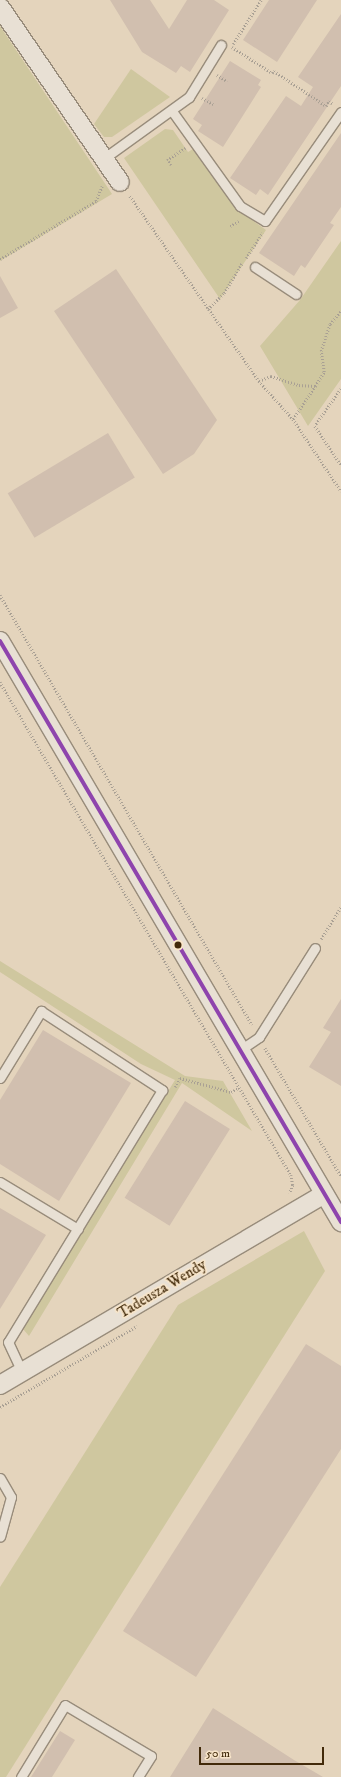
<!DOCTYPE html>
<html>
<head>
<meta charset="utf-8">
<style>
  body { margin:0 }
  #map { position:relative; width:341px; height:1777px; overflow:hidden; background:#e4d4bc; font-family:"IM FELL DW Pica",serif }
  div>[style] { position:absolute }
  .green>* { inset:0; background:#cfc79f }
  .building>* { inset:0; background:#d1bfaf; transform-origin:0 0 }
  .path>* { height:2.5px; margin-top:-1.25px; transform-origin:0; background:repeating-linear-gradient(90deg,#a9a094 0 1px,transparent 0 3px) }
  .roads { filter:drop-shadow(1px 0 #988c7b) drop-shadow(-1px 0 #988c7b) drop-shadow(0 1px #988c7b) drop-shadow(0 -1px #988c7b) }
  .lane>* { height:9px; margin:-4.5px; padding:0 4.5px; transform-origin:4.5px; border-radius:4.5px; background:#e8e0d4 }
  .street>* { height:18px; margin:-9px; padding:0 9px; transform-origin:9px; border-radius:9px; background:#e8e0d4 }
  .bus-1>* { height:4px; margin:-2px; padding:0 2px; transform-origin:2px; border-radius:2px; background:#8e44ad }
  .dots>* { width:11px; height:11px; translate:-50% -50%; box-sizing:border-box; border:2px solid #f8e5c9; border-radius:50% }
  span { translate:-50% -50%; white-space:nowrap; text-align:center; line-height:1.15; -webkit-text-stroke:3.5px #f8e5c9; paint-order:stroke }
  .street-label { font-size:15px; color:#422a0a }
  .scale { position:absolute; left:199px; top:1747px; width:125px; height:18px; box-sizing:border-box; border:2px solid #422a0a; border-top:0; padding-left:5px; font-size:12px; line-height:14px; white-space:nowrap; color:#422a0a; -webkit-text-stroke:3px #f8e5c9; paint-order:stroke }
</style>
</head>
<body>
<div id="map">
  <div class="green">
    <i style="clip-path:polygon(0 26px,112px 194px,0 261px)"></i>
    <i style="clip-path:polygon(131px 69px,170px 97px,112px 137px,104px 137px,94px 124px)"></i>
    <i style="clip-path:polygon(165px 129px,173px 130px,188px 152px,193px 149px,234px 207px,266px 230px,220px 299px,124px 158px)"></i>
    <i style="clip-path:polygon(341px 241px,341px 379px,308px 426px,260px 346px,300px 300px)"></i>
    <i style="clip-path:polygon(0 961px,185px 1076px,223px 1081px,252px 1131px,182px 1083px,29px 1336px,23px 1329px,175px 1080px,141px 1064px,0 972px)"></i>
    <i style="clip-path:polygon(304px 1231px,325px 1271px,6px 1777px,0 1777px,0 1587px,178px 1305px)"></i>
  </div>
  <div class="building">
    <i style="clip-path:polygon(110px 0,150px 0,169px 29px,187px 0,214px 0,229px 10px,190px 72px,181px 66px,176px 73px,142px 52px)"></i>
    <i style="clip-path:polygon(269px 0,317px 0,277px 62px,243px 40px)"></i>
    <i style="clip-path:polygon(341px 14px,341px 86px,268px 195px,260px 189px,256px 195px,230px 178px,286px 96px,301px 106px,313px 87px,298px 77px)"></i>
    <i style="clip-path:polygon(230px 61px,261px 80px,258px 85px,261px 87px,223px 147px,198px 131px,202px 125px,193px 119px)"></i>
    <i style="clip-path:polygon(341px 133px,341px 207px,330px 223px,334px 225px,305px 268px,301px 265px,294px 276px,259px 253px)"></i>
    <i style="clip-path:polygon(116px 269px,217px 420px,194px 454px,163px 474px,54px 311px)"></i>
    <i style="clip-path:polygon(0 276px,18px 308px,0 318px)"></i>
    <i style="left:108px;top:433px;width:52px;height:117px;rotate:59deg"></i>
    <i style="clip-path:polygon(341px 999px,341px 1086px,309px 1067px,331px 1032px,323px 1028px)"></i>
    <i style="clip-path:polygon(43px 1030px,131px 1083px,59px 1201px,0 1164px,0 1100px)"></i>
    <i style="left:185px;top:1101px;width:53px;height:114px;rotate:32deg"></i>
    <i style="clip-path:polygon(0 1208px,46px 1235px,0 1309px)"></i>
    <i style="clip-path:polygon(306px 1344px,341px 1366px,341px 1449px,196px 1677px,123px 1631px)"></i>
    <i style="clip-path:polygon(213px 1708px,294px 1760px,323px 1777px,170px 1777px)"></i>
    <i style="clip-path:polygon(60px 1731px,75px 1740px,52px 1777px,31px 1777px)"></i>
  </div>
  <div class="path">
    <i style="left:233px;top:44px;width:52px;rotate:-57.5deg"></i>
    <i style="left:232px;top:47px;width:48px;rotate:33deg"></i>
    <i style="left:272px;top:73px;width:3px;rotate:-45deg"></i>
    <i style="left:274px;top:71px;width:63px;rotate:33.9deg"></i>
    <i style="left:326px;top:106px;width:6px;rotate:-59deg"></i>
    <i style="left:329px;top:101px;width:4px;rotate:34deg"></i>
    <i style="left:217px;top:75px;width:12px;rotate:31deg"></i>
    <i style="left:202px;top:98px;width:13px;rotate:29deg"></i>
    <i style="left:171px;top:165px;width:6px;rotate:-129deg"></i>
    <i style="left:167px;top:160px;width:22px;rotate:-34deg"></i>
    <i style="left:130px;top:196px;width:226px;rotate:55.1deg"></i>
    <i style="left:259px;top:381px;width:51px;rotate:48.2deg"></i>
    <i style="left:293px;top:419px;width:87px;rotate:56.3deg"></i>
    <i style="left:230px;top:226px;width:10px;rotate:-29deg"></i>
    <i style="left:246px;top:258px;width:30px;rotate:-57deg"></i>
    <i style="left:0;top:259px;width:112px;rotate:-31.1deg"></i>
    <i style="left:96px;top:201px;width:16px;rotate:-68deg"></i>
    <i style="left:208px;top:309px;width:23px;rotate:-45deg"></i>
    <i style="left:224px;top:293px;width:35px;rotate:-59deg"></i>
    <i style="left:259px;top:381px;width:13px;rotate:-23deg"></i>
    <i style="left:271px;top:376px;width:29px;rotate:18deg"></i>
    <i style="left:299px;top:385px;width:16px;rotate:4deg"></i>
    <i style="left:315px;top:386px;width:17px;rotate:-57deg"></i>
    <i style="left:324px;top:372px;width:21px;rotate:-98deg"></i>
    <i style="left:321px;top:351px;width:28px;rotate:-72deg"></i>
    <i style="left:330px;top:324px;width:17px;rotate:-50deg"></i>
    <i style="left:341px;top:389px;width:45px;rotate:125.1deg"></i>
    <i style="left:315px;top:426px;width:47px;rotate:56.3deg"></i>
    <i style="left:293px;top:419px;width:40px;rotate:-56deg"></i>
    <i style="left:0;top:595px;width:498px;rotate:59.6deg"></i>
    <i style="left:0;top:682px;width:572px;rotate:59.45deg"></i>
    <i style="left:291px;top:1175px;width:10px;rotate:79deg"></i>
    <i style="left:293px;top:1185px;width:9px;rotate:111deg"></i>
    <i style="left:321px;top:939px;width:38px;rotate:-58deg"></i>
    <i style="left:265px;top:1048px;width:149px;rotate:59.3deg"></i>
    <i style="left:175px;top:1087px;width:10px;rotate:-61deg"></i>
    <i style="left:180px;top:1078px;width:53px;rotate:15.4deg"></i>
    <i style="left:231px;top:1092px;width:8px;rotate:-30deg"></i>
    <i style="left:0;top:1407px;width:159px;rotate:-30.6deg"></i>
  </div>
  <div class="roads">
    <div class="lane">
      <i style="left:172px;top:111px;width:117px;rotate:54.4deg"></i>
      <i style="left:240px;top:206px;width:29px;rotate:31deg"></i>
      <i style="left:265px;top:221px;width:133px;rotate:-55.1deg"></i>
      <i style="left:103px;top:159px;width:106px;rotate:-35.8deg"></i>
      <i style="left:189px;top:97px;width:61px;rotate:-58.4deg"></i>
      <i style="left:255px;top:267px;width:49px;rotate:33.4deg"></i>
      <i style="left:240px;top:1050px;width:23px;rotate:-34deg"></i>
      <i style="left:259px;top:1037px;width:105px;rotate:-57.8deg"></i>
      <i style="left:0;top:1078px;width:79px;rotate:-58.5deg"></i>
      <i style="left:41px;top:1011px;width:145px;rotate:33.1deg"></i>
      <i style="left:162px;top:1090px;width:295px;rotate:121.4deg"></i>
      <i style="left:8px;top:1342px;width:33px;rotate:65deg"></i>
      <i style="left:0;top:1182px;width:91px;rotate:31.1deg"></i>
      <i style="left:0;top:1478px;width:22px;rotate:60deg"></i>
      <i style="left:11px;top:1497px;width:41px;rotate:105.4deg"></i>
      <i style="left:21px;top:1777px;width:84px;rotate:-58.6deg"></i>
      <i style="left:65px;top:1705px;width:100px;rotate:30.7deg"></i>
      <i style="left:151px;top:1756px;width:25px;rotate:122deg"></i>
    </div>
    <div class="street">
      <i style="left:0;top:7px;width:212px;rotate:55.6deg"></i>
      <i style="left:0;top:641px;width:674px;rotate:59.59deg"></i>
      <i style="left:0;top:1385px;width:376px;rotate:-30.5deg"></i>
    </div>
  </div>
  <div class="bus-1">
    <i style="left:0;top:641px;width:674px;rotate:59.59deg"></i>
  </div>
  <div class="dots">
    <i style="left:178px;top:945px;background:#422a0a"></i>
  </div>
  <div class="street-label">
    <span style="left:162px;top:1289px;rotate:-31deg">Tadeusza Wendy</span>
  </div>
  <div class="scale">50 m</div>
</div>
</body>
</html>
